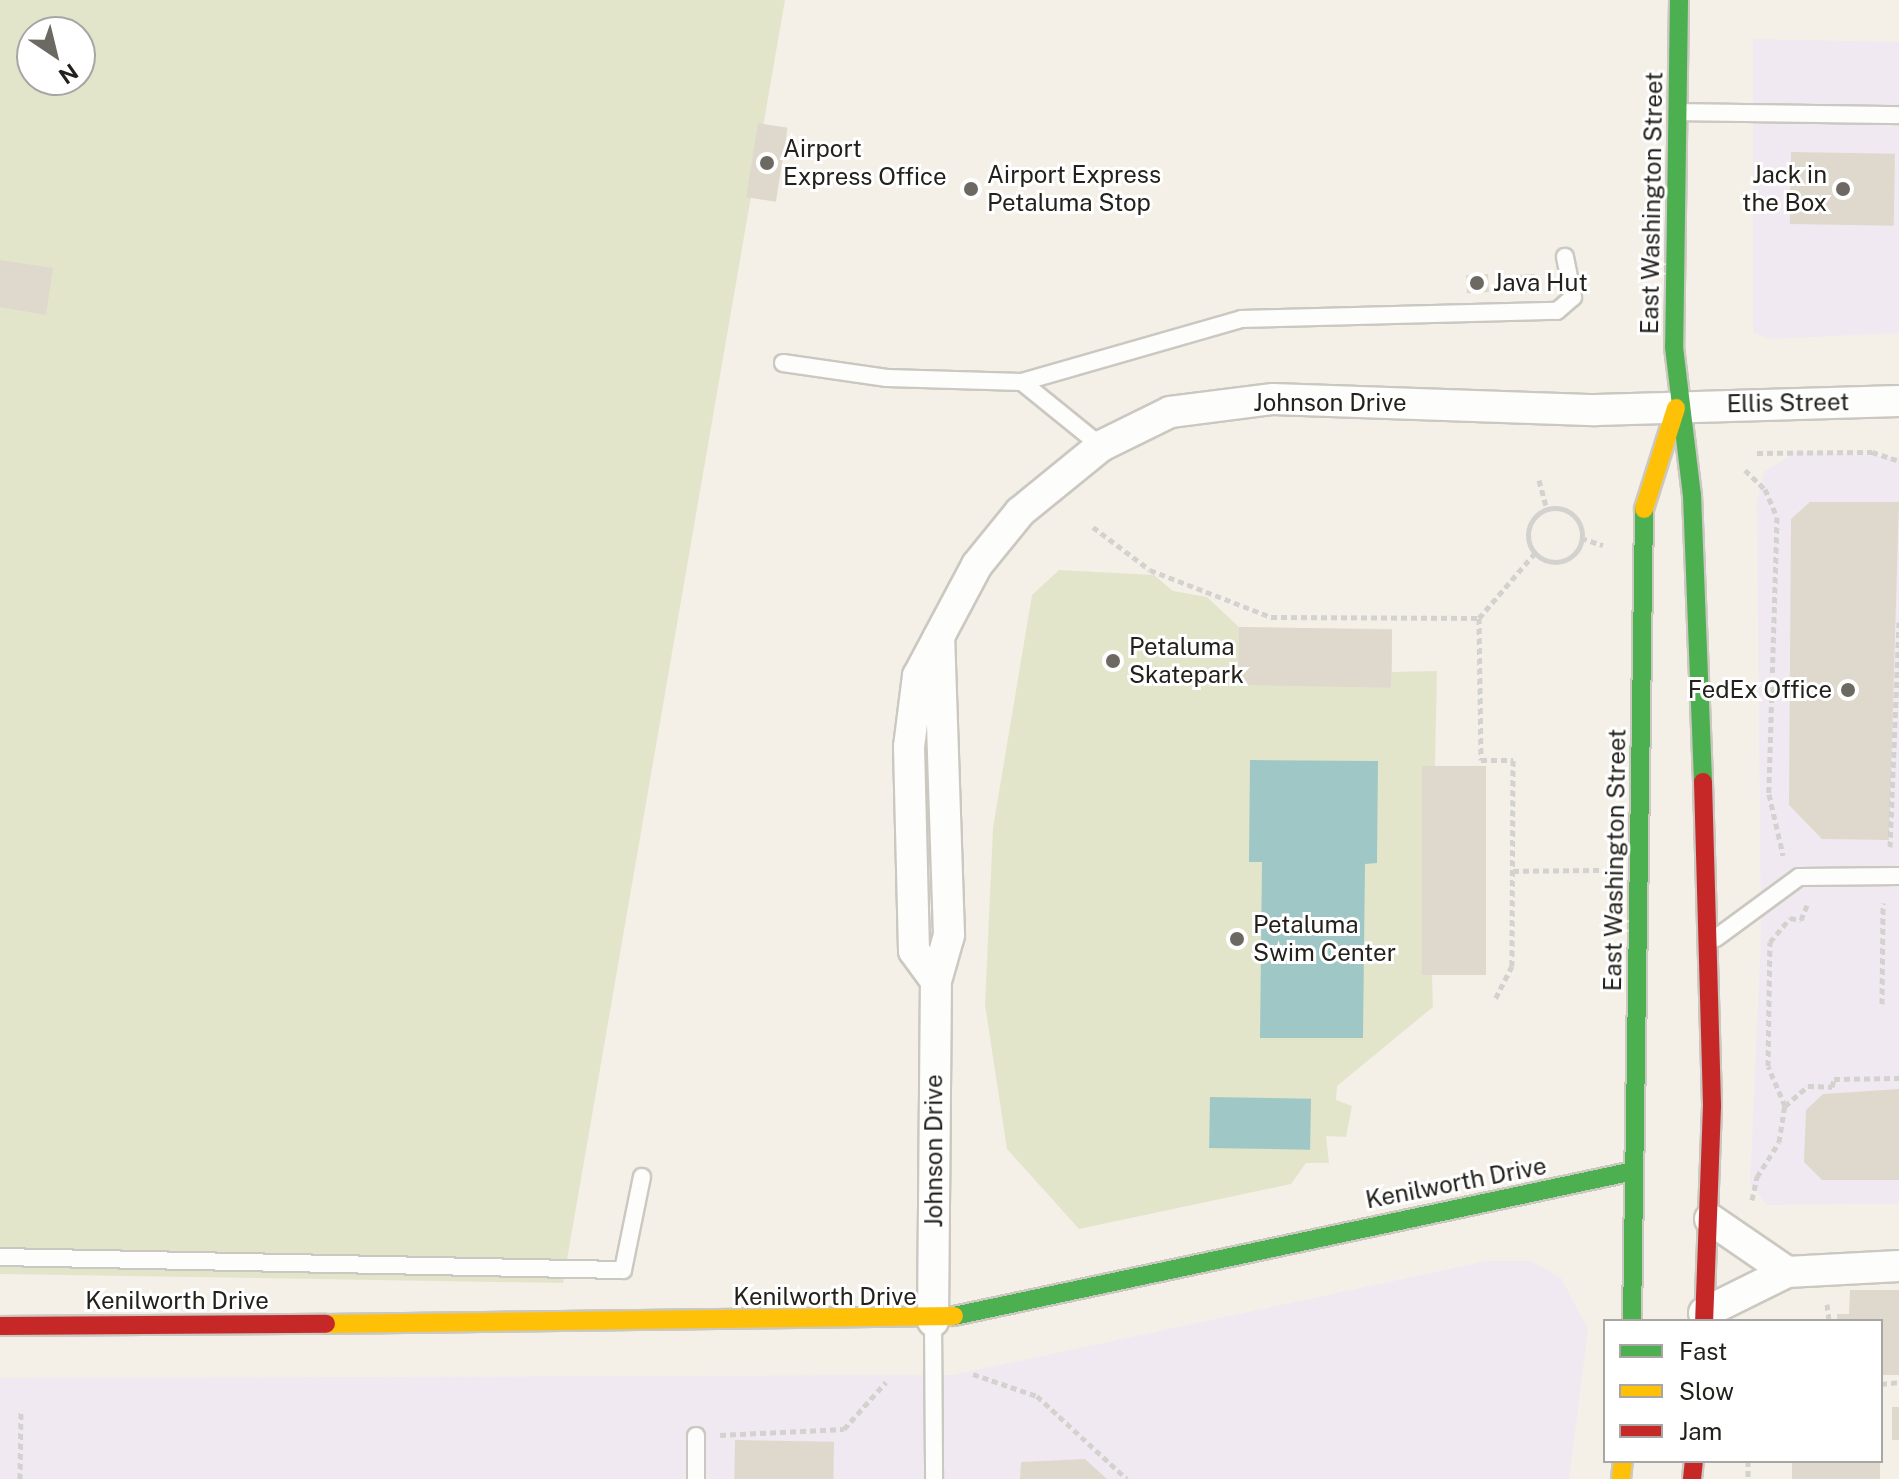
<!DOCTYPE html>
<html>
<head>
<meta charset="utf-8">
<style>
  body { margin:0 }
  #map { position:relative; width:1899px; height:1479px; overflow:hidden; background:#f4f0e7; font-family:"Public Sans",sans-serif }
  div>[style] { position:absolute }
  .commercial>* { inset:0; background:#f1e9f1 }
  .green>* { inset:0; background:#e3e5cb }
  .water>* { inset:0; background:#9fc7c5; transform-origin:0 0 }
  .building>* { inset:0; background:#ded9cc; transform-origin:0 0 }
  .path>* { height:5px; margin-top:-2.5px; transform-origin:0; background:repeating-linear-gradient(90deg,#d3d2cf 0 6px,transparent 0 10px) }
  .path>.ring { margin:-2.5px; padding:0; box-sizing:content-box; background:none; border:5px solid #d3d2cf; border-radius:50% }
  .roads { filter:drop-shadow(2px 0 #cbc8c1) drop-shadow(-2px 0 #cbc8c1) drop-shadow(0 2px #cbc8c1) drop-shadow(0 -2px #cbc8c1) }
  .lane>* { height:16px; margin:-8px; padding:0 8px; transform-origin:8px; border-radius:8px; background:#fdfdfb }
  .street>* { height:30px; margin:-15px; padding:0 15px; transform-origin:15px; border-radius:15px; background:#fdfdfb }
  .fast>* { height:18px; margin:-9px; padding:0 9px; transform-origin:9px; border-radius:9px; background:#4caf50 }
  .slow>* { height:18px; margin:-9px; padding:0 9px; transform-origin:9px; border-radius:9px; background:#ffc107 }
  .jam>* { height:18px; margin:-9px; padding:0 9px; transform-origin:9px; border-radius:9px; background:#c62828 }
  .dots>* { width:22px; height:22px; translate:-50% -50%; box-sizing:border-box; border:4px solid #fff; border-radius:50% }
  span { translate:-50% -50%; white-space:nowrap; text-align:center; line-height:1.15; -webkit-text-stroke:6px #fff; paint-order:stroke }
  .poi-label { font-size:24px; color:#23211b }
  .left { translate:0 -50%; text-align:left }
  .right { translate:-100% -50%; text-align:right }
  .street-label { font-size:24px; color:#23211b }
  .legend { position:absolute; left:1603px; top:1319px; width:280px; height:144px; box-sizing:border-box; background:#fff; border:2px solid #a7a6a4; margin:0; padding:10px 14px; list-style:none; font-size:24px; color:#23211b }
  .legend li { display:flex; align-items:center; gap:16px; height:40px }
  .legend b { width:40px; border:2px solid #a7a6a4 }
  .north { position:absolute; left:16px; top:16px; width:80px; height:80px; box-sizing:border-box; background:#fff; border:2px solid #a7a6a4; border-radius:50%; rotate:145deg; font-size:22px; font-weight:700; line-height:32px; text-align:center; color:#23211b }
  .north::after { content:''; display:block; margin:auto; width:28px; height:36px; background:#6c6962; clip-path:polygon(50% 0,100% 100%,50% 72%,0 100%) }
</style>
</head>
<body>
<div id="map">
  <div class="commercial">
    <i style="clip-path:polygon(1753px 39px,1899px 42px,1899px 333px,1772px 339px,1753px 333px)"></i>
    <i style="clip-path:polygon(1795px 452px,1899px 457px,1899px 1204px,1767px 1205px,1750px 1185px,1761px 937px,1757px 500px,1764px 472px)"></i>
    <i style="clip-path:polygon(1487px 1261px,1532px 1261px,1561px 1278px,1588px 1329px,1569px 1479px,0 1479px,0 1378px,953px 1375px)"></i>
  </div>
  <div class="green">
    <i style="clip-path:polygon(evenodd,0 0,785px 0,563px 1283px,0 1274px,0 0,32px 32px,80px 32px,80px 80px,32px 80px,32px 32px)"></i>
    <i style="clip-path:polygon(1059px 570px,1154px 575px,1173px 591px,1207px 597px,1239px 627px,1392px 629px,1392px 672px,1437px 671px,1435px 766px,1486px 975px,1432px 975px,1433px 1007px,1337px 1086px,1336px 1100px,1352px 1106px,1346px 1137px,1326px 1136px,1329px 1163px,1306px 1163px,1291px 1184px,1079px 1229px,1007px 1149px,985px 1005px,993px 828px,1032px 595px)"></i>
  </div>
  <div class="water">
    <i style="clip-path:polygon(1250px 760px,1378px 761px,1377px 863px,1365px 864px,1363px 1038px,1260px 1038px,1262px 862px,1249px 862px)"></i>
    <i style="left:1210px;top:1097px;width:101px;height:51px;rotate:1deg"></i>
  </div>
  <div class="building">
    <i style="left:758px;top:123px;width:30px;height:75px;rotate:9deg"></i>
    <i style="left:1791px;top:152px;width:104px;height:72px;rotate:1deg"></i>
    <i style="clip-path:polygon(0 260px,53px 268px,46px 315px,0 307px)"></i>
    <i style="left:1488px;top:274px;width:18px;height:22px;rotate:87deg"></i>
    <i style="left:1535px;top:274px;width:18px;height:27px;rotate:87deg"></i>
    <i style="clip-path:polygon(1810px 502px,1899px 502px,1889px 840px,1822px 839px,1789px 805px,1791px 519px)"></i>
    <i style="left:1239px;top:627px;width:153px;height:58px;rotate:1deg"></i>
    <i style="left:1422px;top:766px;width:64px;height:209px"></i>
    <i style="clip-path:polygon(1899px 1089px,1899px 1180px,1822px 1180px,1804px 1162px,1806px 1110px,1823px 1094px)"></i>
    <i style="clip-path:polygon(1850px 1290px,1899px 1290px,1899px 1375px,1881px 1375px,1881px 1321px,1837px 1321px,1837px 1314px,1849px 1314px)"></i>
    <i style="left:1892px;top:1407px;width:7px;height:33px"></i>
    <i style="left:735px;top:1440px;width:99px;height:39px;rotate:1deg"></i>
    <i style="clip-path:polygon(1085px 1459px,1107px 1479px,1020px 1479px,1021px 1462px)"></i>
    <i style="left:1792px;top:1461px;width:88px;height:18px"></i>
  </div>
  <div class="path">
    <i style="left:1757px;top:453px;width:115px;rotate:-0.5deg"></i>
    <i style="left:1872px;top:452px;width:28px;rotate:18deg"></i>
    <i style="left:1745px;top:470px;width:28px;rotate:44deg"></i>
    <i style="left:1765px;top:489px;width:30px;rotate:67deg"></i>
    <i style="left:1777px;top:517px;width:277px;rotate:91.7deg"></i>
    <i style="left:1769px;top:794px;width:63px;rotate:77.1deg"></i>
    <i style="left:1539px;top:480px;width:30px;rotate:75deg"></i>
    <i class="ring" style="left:1528px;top:508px;width:49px;height:49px"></i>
    <i style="left:1093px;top:527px;width:71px;rotate:37deg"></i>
    <i style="left:1150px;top:570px;width:130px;rotate:21.2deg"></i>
    <i style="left:1271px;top:617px;width:208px;rotate:0.3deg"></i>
    <i style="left:1479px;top:618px;width:142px;rotate:89.2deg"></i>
    <i style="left:1481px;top:760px;width:32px"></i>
    <i style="left:1513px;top:760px;width:206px;rotate:90.3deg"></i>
    <i style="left:1512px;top:966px;width:37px;rotate:117deg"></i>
    <i style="left:1581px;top:538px;width:23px;rotate:18deg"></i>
    <i style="left:1479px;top:618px;width:86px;rotate:-49.3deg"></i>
    <i style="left:1890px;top:847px;width:225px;rotate:-87.7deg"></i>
    <i style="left:1513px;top:871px;width:86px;rotate:-0.7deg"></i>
    <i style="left:1882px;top:1004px;width:101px;rotate:-89.4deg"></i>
    <i style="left:1785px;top:1106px;width:30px;rotate:-41deg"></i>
    <i style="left:1808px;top:1086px;width:24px;rotate:2deg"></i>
    <i style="left:1832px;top:1087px;width:8px;rotate:-76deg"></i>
    <i style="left:1834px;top:1079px;width:65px;rotate:-0.9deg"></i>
    <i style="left:1752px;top:1200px;width:24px;rotate:-78deg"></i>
    <i style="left:1757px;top:1177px;width:41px;rotate:-57.8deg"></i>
    <i style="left:1779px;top:1142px;width:36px;rotate:-81deg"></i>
    <i style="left:1785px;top:1106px;width:43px;rotate:-113deg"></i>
    <i style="left:1768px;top:1066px;width:124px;rotate:-89.1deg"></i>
    <i style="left:1770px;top:942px;width:31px;rotate:-50deg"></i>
    <i style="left:1790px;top:918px;width:11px;rotate:10deg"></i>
    <i style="left:1801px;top:920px;width:16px;rotate:-68deg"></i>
    <i style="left:1827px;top:1304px;width:17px;rotate:83deg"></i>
    <i style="left:973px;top:1374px;width:68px;rotate:19deg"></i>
    <i style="left:1037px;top:1396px;width:122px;rotate:42.7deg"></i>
    <i style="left:1881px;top:1384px;width:18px;rotate:-6deg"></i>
    <i style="left:720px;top:1435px;width:124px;rotate:-2.8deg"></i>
    <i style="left:844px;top:1429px;width:63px;rotate:-48.2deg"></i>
    <i style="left:1748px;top:1461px;width:18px;rotate:90deg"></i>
    <i style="left:20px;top:1479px;width:68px;rotate:-89.2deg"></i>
  </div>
  <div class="roads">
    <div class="lane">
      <i style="left:1681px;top:112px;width:218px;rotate:0.8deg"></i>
      <i style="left:783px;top:363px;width:105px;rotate:8.2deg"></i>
      <i style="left:887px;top:378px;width:135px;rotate:1.7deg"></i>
      <i style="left:1022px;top:382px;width:228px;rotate:-16deg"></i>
      <i style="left:1241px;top:319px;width:316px;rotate:-1.5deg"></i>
      <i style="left:1557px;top:311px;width:21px;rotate:-41deg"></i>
      <i style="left:1573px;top:297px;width:41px;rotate:-101.3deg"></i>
      <i style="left:1022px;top:382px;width:102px;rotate:39deg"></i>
      <i style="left:1716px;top:938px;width:103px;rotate:-36.3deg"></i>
      <i style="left:1799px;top:877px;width:100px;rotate:-0.6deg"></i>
      <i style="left:0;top:1257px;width:623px;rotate:1.2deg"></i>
      <i style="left:623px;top:1270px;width:95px;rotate:-78.5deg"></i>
      <i style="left:933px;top:1322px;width:157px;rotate:89.6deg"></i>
      <i style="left:696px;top:1436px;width:43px;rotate:90deg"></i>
    </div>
    <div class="street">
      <i style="left:936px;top:981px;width:37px;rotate:-126deg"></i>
      <i style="left:914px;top:951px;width:204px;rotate:-91.4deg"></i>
      <i style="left:909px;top:747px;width:72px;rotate:-82.8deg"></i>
      <i style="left:918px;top:676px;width:126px;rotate:-62deg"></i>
      <i style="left:977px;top:565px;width:68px;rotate:-50.9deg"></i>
      <i style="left:1020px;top:512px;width:104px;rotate:-39.2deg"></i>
      <i style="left:1101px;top:446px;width:77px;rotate:-26.2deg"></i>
      <i style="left:1170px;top:412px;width:104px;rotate:-7.2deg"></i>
      <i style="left:1273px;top:399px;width:323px;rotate:2deg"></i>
      <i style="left:1596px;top:410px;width:303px;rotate:-1.7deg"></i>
      <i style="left:1710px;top:1219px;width:93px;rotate:34.5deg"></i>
      <i style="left:1704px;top:1313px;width:93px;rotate:-26.3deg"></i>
      <i style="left:1787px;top:1272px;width:112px;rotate:-3.1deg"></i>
      <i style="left:933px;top:1321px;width:340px;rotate:-89.5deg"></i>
      <i style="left:936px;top:981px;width:48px;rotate:-74.2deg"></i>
      <i style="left:949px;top:935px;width:298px;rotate:-91.9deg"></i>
    </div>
    <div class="fast">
      <i style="left:1679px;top:0;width:347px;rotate:90.8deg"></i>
      <i style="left:1674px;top:347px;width:149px;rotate:83.1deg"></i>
      <i style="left:1692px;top:495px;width:287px;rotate:87.8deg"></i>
      <i style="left:954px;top:1316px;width:695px;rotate:-12.04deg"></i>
      <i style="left:1632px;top:1321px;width:812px;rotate:-89.15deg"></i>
    </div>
    <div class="slow">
      <i style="left:1644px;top:509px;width:106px;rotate:-72.4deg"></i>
      <i style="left:326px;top:1324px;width:628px;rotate:-0.73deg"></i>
      <i style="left:1621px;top:1479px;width:18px;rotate:-84deg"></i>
    </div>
    <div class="jam">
      <i style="left:1703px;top:782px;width:324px;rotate:88.4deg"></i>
      <i style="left:1712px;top:1106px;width:215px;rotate:92.1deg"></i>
      <i style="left:0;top:1326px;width:326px;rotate:-0.4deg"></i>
      <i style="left:1692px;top:1479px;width:18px;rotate:-84deg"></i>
    </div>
  </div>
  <div class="dots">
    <i style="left:767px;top:163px;background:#6c6962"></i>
    <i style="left:971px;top:189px;background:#6c6962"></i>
    <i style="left:1843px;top:189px;background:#6c6962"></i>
    <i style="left:1477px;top:283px;background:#6c6962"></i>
    <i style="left:1113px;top:661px;background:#6c6962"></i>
    <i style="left:1848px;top:690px;background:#6c6962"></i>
    <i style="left:1237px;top:939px;background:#6c6962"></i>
  </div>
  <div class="poi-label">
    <span class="left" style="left:783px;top:163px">Airport<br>Express Office</span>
    <span class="left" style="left:987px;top:189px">Airport Express<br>Petaluma Stop</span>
    <span class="right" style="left:1827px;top:189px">Jack in<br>the Box</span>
    <span class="left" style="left:1493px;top:283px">Java Hut</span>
    <span class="left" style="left:1129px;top:661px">Petaluma<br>Skatepark</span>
    <span class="right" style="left:1832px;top:690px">FedEx Office</span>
    <span class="left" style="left:1253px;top:939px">Petaluma<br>Swim Center</span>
  </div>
  <div class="street-label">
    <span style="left:1652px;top:203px;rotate:-89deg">East Washington Street</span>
    <span style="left:1330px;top:403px">Johnson Drive</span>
    <span style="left:1788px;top:403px;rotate:-1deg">Ellis Street</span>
    <span style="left:1615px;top:860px;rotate:-89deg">East Washington Street</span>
    <span style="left:934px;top:1151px;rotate:-90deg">Johnson Drive</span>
    <span style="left:1456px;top:1183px;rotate:-11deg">Kenilworth Drive</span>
    <span style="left:825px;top:1297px">Kenilworth Drive</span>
    <span style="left:177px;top:1301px">Kenilworth Drive</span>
  </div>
  <ul class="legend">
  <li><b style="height:10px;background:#4caf50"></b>Fast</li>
  <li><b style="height:10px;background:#ffc107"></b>Slow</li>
  <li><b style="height:10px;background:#c62828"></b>Jam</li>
  </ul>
  <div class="north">N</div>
</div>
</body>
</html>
